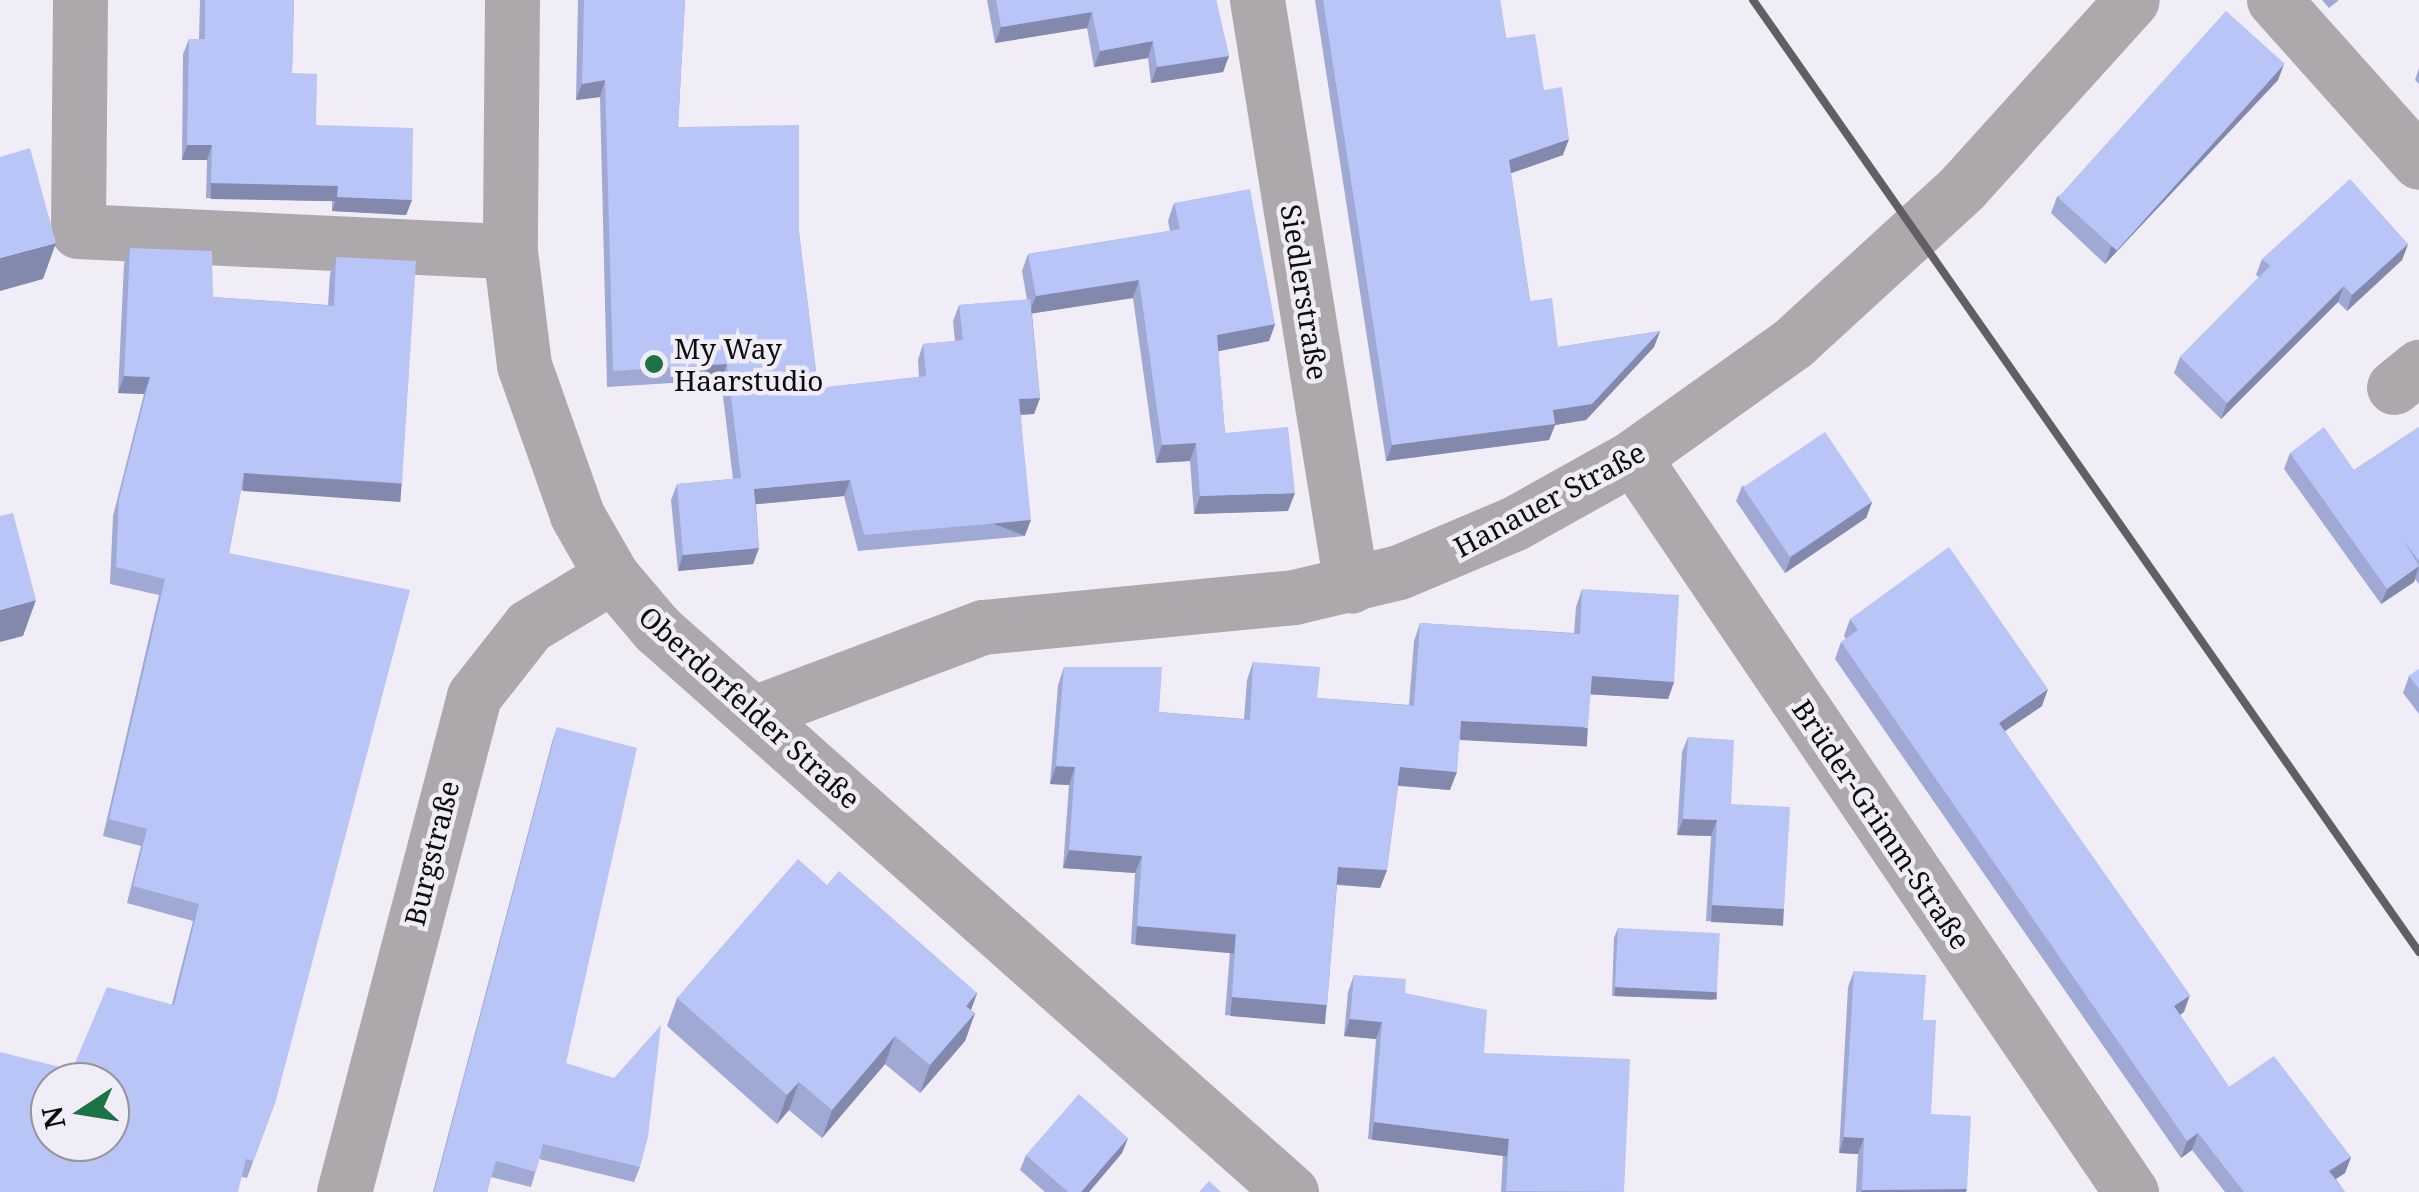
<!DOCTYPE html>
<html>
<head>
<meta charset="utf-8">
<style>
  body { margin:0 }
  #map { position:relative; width:2419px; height:1192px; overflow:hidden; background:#f1edf6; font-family:"Noto Serif",serif }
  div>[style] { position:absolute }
  .minor>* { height:55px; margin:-27.5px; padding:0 27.5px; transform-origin:27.5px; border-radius:27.5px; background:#aca8ab }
  .rail>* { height:8px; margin:-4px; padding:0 4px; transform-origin:4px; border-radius:4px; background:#615f64 }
  .wall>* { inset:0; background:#9fa9d4 }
  .shaded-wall>* { inset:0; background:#8289ad; transform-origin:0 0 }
  .building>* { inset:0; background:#b9c4f7; transform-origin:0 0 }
  .dots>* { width:28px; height:28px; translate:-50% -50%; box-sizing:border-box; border:5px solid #f1edf6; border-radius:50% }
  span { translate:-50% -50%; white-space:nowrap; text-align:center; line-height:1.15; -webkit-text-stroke:9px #f1edf6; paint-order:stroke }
  .street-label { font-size:28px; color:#0d0c0f }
  .poi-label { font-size:28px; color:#0d0c0f }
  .left { translate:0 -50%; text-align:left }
  .north { position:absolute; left:30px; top:1062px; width:100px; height:100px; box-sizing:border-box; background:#f1edf6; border:2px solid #96939a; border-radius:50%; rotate:258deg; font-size:28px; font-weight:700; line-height:40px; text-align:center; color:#0d0c0f }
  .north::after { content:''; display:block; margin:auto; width:35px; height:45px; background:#1c7346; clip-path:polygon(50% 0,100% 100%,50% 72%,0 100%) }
</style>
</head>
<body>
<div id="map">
  <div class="minor">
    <i style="left:80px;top:0;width:231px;rotate:90.5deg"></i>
    <i style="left:78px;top:231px;width:432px;rotate:2.7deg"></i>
    <i style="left:512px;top:0;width:251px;rotate:90.5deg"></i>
    <i style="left:510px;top:251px;width:115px;rotate:83deg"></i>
    <i style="left:524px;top:365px;width:159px;rotate:70.5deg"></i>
    <i style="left:577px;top:515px;width:70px;rotate:60.2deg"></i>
    <i style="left:612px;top:576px;width:70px;rotate:49.7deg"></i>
    <i style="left:657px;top:629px;width:848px;rotate:41.61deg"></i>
    <i style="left:1257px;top:0;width:593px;rotate:80.87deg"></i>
    <i style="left:2274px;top:0;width:217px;rotate:48.2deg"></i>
    <i style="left:2394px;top:387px;width:32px;rotate:-39deg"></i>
    <i style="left:1633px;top:457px;width:888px;rotate:55.88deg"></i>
    <i style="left:754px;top:713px;width:245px;rotate:-20.6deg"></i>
    <i style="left:983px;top:627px;width:312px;rotate:-5.5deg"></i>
    <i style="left:1294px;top:597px;width:108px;rotate:-13.4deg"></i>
    <i style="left:1399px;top:572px;width:126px;rotate:-22.9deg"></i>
    <i style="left:1515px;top:523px;width:135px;rotate:-29.2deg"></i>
    <i style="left:1633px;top:457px;width:198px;rotate:-35.5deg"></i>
    <i style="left:1794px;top:342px;width:228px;rotate:-42.5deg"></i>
    <i style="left:1962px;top:188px;width:253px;rotate:-47.9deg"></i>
    <i style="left:344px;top:1192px;width:513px;rotate:-75.31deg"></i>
    <i style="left:474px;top:696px;width:89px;rotate:-51.8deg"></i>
    <i style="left:529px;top:626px;width:97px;rotate:-31.1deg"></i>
  </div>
  <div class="rail">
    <i style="left:1753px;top:0;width:1162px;rotate:55.02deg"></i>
  </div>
  <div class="wall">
    <i style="clip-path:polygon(200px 0,294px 0,292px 73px,316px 125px,412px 200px,406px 215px,332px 211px,332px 201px,206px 198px,207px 160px,182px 160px,183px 54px,189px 39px,199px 39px)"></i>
    <i style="clip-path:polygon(578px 0,685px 0,678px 127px,799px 232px,818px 388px,919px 377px,918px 360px,923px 344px,955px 341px,953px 321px,959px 305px,1027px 300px,1022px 271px,1028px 254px,1170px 231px,1168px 221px,1174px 203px,1275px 324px,1269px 341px,1218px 351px,1225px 433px,1288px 511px,1194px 514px,1190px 461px,1156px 463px,1133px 298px,1032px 313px,1040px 398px,1034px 414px,1021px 415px,1025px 536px,858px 551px,844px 496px,756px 504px,759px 548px,753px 564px,678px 571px,671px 500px,677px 484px,733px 479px,721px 380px,607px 387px,600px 97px,576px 100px)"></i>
    <i style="clip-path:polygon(987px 0,1216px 0,1229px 56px,1223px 72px,1151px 83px,1148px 58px,1094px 67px,1087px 28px,995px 43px)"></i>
    <i style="clip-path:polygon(1315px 0,1500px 0,1506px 38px,1544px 90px,1563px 155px,1511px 173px,1530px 301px,1558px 347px,1660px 331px,1654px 347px,1586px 420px,1555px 425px,1549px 440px,1386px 461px)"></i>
    <i style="clip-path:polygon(2322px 0,2339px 0,2329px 8px)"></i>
    <i style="clip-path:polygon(2284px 64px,2278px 80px,2105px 264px,2051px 213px,2057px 197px)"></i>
    <i style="clip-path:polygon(2419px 68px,2419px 84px,2415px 80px)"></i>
    <i style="clip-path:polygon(2408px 244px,2402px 260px,2347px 311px,2338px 302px,2221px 419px,2174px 373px,2180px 357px,2259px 277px,2256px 275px,2262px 259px)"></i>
    <i style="clip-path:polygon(130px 248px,213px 297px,328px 305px,330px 274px,336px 257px,402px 483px,396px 500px,241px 490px,229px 553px,276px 1100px,247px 1178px,242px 1177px,72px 1070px,172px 1004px,193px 921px,127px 903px,141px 846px,103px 836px,159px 595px,110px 584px,113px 516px,144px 394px,118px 393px,124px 264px)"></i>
    <i style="clip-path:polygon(2419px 427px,2419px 584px,2415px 579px,2414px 582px,2381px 604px,2284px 469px,2290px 453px,2354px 470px)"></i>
    <i style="clip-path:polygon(1742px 486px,1872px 502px,1866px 518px,1785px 573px,1736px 501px)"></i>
    <i style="clip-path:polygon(1582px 589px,1674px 682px,1668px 699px,1590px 694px,1582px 745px,1459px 739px,1450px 790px,1398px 786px,1387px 870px,1380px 888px,1337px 885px,1327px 1005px,1321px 1023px,1225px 1015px,1230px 952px,1131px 944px,1135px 873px,1063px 868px,1069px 785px,1050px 784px,1058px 685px,1064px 667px,1159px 712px,1244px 719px,1247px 680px,1253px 662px,1317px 698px,1409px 705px,1414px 641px,1420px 623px,1574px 633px,1576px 607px)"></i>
    <i style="clip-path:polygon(1850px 619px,2042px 706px,2005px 731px,2184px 1012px,2180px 1015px,2229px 1087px,2351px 1157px,2345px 1173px,2336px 1179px,2345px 1192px,2225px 1192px,2192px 1150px,2181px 1158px,1835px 659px,1841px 642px,1846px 639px,1844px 636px)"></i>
    <i style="clip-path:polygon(2419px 669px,2419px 714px,2403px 693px,2409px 676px)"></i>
    <i style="clip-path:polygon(557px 727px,566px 1063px,640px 1167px,634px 1182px,539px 1159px,531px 1187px,491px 1177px,487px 1192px,433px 1192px,552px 742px)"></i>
    <i style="clip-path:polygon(1688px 737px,1731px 804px,1784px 909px,1778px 925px,1706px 921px,1711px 836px,1677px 835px,1682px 752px)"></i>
    <i style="clip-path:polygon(827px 885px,977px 993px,971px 1010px,975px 1013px,965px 1041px,920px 1093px,885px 1064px,822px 1138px,789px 1110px,777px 1124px,667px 1026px,677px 998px)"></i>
    <i style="clip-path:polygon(1618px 928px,1717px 991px,1713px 1000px,1612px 996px,1614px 938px)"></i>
    <i style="clip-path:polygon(1854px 971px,1923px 1020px,1931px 1114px,1966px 1192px,1856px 1192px,1858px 1154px,1839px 1153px,1848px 987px)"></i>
    <i style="clip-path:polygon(1354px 975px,1405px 993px,1484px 1053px,1624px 1192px,1501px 1192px,1503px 1155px,1368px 1139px,1376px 1039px,1344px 1036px,1348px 992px)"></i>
    <i style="clip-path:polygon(1128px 1138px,1122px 1153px,1089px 1192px,1045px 1192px,1020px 1170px,1026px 1155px)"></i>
  </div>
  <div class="shaded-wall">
    <i style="clip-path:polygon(1092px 12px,1087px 28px,995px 43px,1001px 27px)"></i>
    <i style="clip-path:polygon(1153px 41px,1148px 58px,1094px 67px,1100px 51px)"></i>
    <i style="clip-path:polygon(1229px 56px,1223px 72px,1151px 83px,1157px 67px)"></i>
    <i style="clip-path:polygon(2284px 64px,2278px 80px,2105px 264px,2111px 247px)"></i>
    <i style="clip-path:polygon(605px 80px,600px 97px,576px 100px,582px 84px)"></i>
    <i style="clip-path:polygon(1569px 139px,1563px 155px,1503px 176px,1509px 160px)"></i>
    <i style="clip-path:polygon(187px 145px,212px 145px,207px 160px,182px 160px)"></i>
    <i style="left:211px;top:183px;width:127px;height:16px;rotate:1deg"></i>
    <i style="clip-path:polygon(337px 197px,412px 200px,406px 215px,332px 211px)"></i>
    <i style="clip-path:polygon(56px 243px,43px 279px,0 291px,0 258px)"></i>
    <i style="clip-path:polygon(2408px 244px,2402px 260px,2347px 311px,2352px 295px)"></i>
    <i style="clip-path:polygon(1139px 280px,1133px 298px,1029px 314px,1036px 296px)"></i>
    <i style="clip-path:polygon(2344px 286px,2338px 302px,2221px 419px,2227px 403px)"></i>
    <i style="clip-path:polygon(1275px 324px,1269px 341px,1210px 353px,1217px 335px)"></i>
    <i style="clip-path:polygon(1660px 331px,1654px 347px,1586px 420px,1555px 425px,1549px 440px,1386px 461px,1392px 445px,1553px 410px)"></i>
    <i style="left:727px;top:364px;width:17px;height:114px;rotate:111deg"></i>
    <i style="clip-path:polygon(124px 376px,150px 377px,144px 394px,118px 393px)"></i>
    <i style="clip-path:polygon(1040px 398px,1034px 414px,1013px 415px,1019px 399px)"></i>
    <i style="clip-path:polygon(1196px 443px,1190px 461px,1156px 463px,1162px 445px)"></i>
    <i style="left:244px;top:473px;width:158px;height:18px;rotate:4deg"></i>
    <i style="clip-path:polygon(850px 480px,844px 496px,748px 505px,754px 489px)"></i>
    <i style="clip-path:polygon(1295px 493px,1288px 511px,1194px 514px,1200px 496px)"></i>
    <i style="clip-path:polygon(1872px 502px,1866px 518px,1785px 573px,1791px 557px)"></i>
    <i style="left:1031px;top:520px;width:17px;height:168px;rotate:111deg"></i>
    <i style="clip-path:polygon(759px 548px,753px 564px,678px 571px,683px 555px)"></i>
    <i style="clip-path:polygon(2419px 566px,2414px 582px,2381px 604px,2387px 589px)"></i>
    <i style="clip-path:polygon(36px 600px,23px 636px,0 642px,0 610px)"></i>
    <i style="clip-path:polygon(1592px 676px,1674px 682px,1668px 699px,1585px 694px)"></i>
    <i style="clip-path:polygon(2048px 689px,2042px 706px,1993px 739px,1999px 723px)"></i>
    <i style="left:1461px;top:721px;width:127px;height:19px;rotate:3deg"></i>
    <i style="clip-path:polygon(1056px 766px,1075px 767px,1069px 785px,1050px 784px)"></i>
    <i style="clip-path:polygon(1400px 767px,1457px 772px,1450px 790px,1394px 785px)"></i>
    <i style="clip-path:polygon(1683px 819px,1717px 820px,1711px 836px,1677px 835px)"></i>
    <i style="clip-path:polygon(1069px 850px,1142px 856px,1135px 873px,1063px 868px)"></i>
    <i style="clip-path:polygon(1338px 867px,1387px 870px,1380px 888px,1332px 884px)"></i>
    <i style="left:1712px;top:905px;width:72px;height:17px;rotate:3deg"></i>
    <i style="left:1137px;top:926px;width:99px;height:19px;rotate:5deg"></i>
    <i style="left:1615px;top:987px;width:102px;height:9px;rotate:2deg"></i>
    <i style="clip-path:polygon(977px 993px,967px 1021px,966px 1006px)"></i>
    <i style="clip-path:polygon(2190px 995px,2184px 1012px,2168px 1023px,2174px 1006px)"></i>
    <i style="left:1232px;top:997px;width:95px;height:19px;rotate:5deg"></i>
    <i style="clip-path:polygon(975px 1013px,965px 1041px,920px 1093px,930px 1065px)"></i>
    <i style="clip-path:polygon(1350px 1019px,1382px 1022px,1376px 1039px,1344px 1036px)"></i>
    <i style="clip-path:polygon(895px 1036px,885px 1064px,822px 1138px,832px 1110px)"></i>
    <i style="clip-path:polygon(799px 1082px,789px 1110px,777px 1124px,787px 1095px)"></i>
    <i style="left:1374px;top:1122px;width:136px;height:18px;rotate:7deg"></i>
    <i style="clip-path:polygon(2198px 1133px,2192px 1150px,2181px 1158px,2187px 1141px)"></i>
    <i style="clip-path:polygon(1844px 1137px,1864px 1138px,1858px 1154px,1839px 1153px)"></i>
    <i style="clip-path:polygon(1128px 1138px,1122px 1153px,1089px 1192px,1081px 1192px)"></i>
    <i style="clip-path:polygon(2351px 1157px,2345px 1173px,2323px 1187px,2329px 1171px)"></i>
    <i style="clip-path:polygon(1967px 1189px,1966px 1192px,1861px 1192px,1862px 1190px)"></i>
  </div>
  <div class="building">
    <i style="clip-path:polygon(205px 0,294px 0,292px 73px,317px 74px,316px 125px,413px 128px,412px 200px,337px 197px,338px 186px,211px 183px,212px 145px,187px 145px,189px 39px,205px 39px)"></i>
    <i style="clip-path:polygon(584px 0,685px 0,678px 127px,799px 125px,799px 232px,818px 388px,926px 376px,923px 344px,963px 340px,959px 305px,1030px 299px,1040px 398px,1019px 399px,1031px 520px,864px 535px,850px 480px,754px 489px,759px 548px,683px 555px,677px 484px,741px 478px,727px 364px,613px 371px,605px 80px,582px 84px)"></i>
    <i style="clip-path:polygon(996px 0,1216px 0,1229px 56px,1157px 67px,1153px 41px,1100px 51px,1092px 12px,1001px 27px)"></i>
    <i style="clip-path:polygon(1323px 0,1500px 0,1506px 38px,1535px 34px,1544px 90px,1562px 87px,1569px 139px,1509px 160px,1530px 301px,1552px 298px,1558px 347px,1660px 331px,1592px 404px,1553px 410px,1555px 424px,1392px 445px)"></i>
    <i style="left:2226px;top:11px;width:79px;height:251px;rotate:42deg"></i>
    <i style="clip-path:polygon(30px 148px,56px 243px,0 258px,0 157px)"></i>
    <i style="clip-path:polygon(2350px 179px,2408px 244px,2352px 295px,2344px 286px,2227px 403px,2180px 357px,2270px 266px,2262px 259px)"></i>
    <i style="clip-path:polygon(1250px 189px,1275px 324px,1217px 335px,1225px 433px,1288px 427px,1295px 493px,1200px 496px,1196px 443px,1162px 445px,1139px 280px,1036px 296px,1028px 254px,1180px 229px,1174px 203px)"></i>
    <i style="clip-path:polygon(evenodd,130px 248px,212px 251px,213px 297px,334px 306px,336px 257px,416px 261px,402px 483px,244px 473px,229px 553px,410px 590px,276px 1100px,253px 1161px,246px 1159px,238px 1192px,0 1192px,0 1052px,72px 1070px,107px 987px,174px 1005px,199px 904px,133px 886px,147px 829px,109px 819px,165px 579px,116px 567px,119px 499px,150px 377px,124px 376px,130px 248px,50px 1082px,110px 1082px,110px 1142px,50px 1142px,50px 1082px)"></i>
    <i style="clip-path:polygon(2324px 427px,2354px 470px,2419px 427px,2419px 561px,2404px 541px,2419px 566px,2387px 589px,2290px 453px)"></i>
    <i style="left:1825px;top:432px;width:84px;height:99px;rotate:56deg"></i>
    <i style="clip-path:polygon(13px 513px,36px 600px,0 610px,0 516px)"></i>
    <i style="clip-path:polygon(1949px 547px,2048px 689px,1999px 723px,2190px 995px,2174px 1006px,2229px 1087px,2274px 1056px,2351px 1157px,2329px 1171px,2345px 1192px,2244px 1192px,2198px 1133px,2187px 1141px,1841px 642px,1858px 630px,1850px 619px)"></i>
    <i style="clip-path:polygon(1582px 589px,1679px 595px,1674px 682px,1592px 676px,1588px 727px,1461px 721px,1457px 772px,1400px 767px,1387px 870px,1338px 867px,1327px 1005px,1232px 997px,1236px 934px,1137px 926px,1142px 856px,1069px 850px,1075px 767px,1056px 766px,1064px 667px,1162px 667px,1159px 712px,1250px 720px,1253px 662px,1320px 667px,1317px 698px,1414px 706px,1420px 623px,1580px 634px)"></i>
    <i style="clip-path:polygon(2419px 669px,2419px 689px,2409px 676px)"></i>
    <i style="clip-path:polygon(557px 727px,637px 748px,566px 1063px,614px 1078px,661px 1025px,648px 1137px,640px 1167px,543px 1144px,536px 1172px,496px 1161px,487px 1192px,434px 1192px)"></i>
    <i style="clip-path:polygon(1688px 737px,1734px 740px,1731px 804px,1790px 807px,1784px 909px,1712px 905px,1717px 820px,1683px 819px)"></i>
    <i style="clip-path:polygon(798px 859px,827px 885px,839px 871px,977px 993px,966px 1006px,975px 1013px,930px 1065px,895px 1036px,832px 1110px,799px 1082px,787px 1095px,677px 998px)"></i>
    <i style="left:1618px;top:928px;width:102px;height:59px;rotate:3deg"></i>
    <i style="clip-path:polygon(1854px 971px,1926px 975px,1923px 1020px,1936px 1020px,1931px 1114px,1971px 1116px,1967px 1189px,1862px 1190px,1864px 1138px,1844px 1137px)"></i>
    <i style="clip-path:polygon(1354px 975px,1406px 979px,1405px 993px,1487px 1010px,1484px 1053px,1630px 1059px,1624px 1192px,1506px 1191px,1509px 1139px,1374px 1122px,1382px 1022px,1350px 1019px)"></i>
    <i style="clip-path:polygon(1079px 1094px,1128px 1138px,1081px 1192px,1068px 1192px,1026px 1155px)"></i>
    <i style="clip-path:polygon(1209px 1181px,1221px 1192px,1199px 1192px)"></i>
  </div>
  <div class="dots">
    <i style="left:654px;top:364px;background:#1c7346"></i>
  </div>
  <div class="street-label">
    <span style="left:1305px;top:292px;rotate:81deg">Siedlerstraße</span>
    <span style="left:1549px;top:499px;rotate:-28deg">Hanauer Straße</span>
    <span style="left:750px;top:707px;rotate:42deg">Oberdorfelder Straße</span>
    <span style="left:1882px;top:824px;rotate:56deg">Brüder-Grimm-Straße</span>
    <span style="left:431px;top:853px;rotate:-76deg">Burgstraße</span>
  </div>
  <div class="poi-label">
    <span class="left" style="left:674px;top:364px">My Way<br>Haarstudio</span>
  </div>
  <div class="north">N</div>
</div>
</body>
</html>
